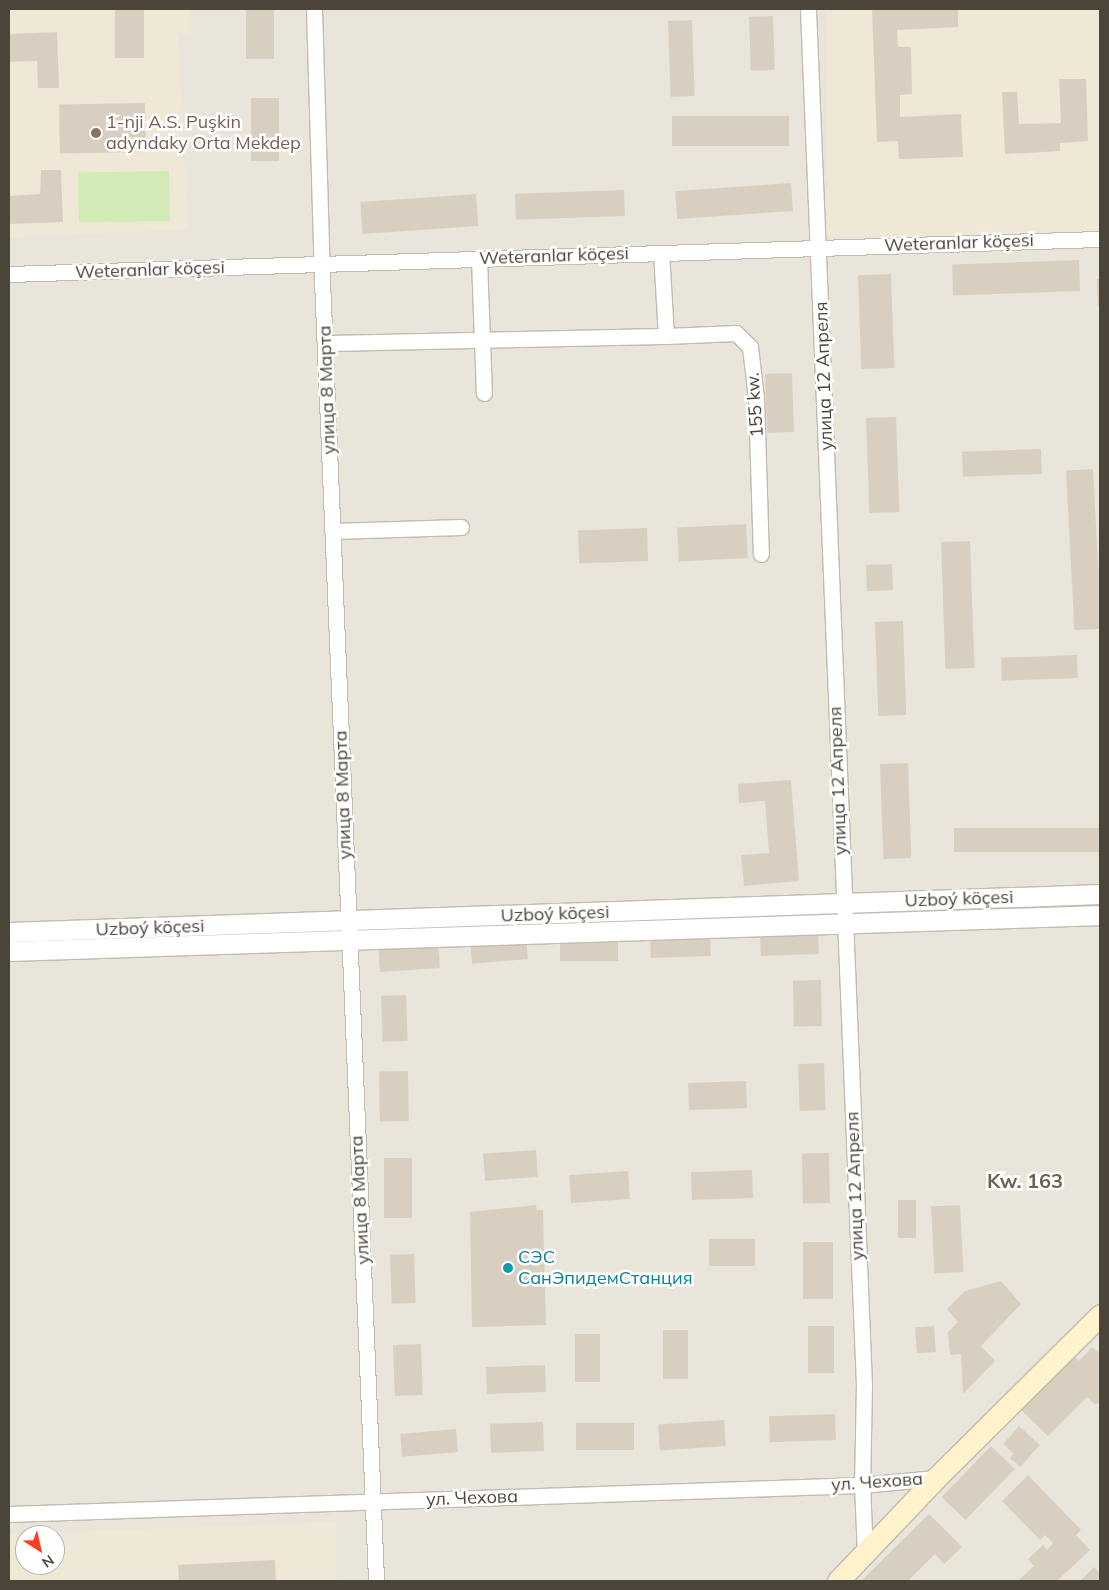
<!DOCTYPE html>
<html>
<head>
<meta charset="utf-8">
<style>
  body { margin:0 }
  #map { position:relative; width:1109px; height:1590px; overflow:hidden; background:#f6f3ec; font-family:Mulish,sans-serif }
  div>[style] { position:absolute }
  .residential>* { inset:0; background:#eae5da }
  .education>* { inset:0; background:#efe8d6; transform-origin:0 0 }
  .green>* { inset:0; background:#d2eab5; transform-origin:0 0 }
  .building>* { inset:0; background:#d8cfc1; transform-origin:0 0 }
  .roads { filter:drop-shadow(1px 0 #c2bbae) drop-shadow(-1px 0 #c2bbae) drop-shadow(0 1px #c2bbae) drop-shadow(0 -1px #c2bbae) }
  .minor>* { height:15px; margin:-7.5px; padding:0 7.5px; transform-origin:7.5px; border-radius:7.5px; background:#fff }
  .tertiary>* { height:19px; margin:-9.5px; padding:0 9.5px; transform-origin:9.5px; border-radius:9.5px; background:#fff }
  .secondary>* { height:21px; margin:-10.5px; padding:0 10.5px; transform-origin:10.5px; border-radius:10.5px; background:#fff3cd }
  .dots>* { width:14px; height:14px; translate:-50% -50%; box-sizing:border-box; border:2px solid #fff; border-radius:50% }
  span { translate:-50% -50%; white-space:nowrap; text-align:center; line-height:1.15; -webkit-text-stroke:5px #fff; paint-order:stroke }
  .education-label { font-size:18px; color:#785e54 }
  .left { translate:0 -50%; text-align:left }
  .street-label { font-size:18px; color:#4b4439 }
  .culture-label { font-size:18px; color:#0d838f }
  .quarter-label { font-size:20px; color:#6e6250; font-weight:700 }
  .frame { position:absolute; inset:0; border:10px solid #4b4439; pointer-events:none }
  .north { position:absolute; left:15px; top:1525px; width:50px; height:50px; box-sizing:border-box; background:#fff; border:1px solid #b7b4b0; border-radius:50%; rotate:145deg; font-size:14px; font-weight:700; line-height:20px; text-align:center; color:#4b4439 }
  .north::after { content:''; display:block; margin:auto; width:18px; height:22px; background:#fc3f1d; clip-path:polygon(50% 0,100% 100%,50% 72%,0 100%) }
</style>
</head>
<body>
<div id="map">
  <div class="residential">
    <i style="clip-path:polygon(evenodd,9px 9px,1100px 9px,1100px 1581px,9px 1581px,9px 9px,25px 1535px,55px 1535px,55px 1565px,25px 1565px,25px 1535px)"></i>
  </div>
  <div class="education">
    <i style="clip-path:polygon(9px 9px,190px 9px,191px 36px,178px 36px,188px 229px,9px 238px)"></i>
    <i style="left:827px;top:9px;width:273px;height:227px"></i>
    <i style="clip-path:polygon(evenodd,335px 1522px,337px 1581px,9px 1581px,9px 1534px,335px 1522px,25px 1535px,55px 1535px,55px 1565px,25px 1565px,25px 1535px)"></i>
  </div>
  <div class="green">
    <i style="left:169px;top:171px;width:50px;height:91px;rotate:89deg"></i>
  </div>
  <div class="building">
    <i style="left:115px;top:9px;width:29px;height:49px"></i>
    <i style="left:246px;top:9px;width:28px;height:50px"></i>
    <i style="clip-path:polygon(872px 9px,958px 9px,958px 27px,897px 30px,898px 47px,911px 47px,912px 94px,900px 95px,900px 117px,961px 114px,963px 157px,899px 159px,898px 141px,877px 142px)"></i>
    <i style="left:773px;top:16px;width:54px;height:24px;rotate:88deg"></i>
    <i style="left:692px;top:20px;width:76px;height:24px;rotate:88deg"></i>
    <i style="clip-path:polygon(57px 32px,59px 88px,38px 88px,37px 61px,9px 62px,9px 34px)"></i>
    <i style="clip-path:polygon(1059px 79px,1086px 79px,1088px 141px,1060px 143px,1060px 151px,1005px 154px,1002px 92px,1017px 92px,1019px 124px,1061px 123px)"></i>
    <i style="left:251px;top:98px;width:28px;height:63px"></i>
    <i style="left:145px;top:103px;width:49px;height:86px;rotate:89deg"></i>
    <i style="left:789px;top:116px;width:30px;height:117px;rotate:90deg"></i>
    <i style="clip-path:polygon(41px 170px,61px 170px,63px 222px,9px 224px,9px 196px,40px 194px)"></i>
    <i style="left:791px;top:183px;width:28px;height:116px;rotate:86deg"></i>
    <i style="left:624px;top:190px;width:26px;height:109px;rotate:88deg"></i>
    <i style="left:476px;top:194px;width:32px;height:116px;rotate:86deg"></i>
    <i style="left:1079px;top:260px;width:31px;height:127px;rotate:88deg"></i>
    <i style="left:891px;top:274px;width:94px;height:33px;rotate:88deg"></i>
    <i style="clip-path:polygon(1097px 279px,1100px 279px,1100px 305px,1098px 306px)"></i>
    <i style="left:792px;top:373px;width:59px;height:27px;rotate:88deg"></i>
    <i style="left:896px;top:417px;width:95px;height:30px;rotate:88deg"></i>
    <i style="left:1041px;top:449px;width:25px;height:79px;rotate:88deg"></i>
    <i style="left:1093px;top:469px;width:160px;height:27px;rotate:87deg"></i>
    <i style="left:746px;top:524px;width:34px;height:69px;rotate:87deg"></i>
    <i style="left:647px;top:528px;width:33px;height:69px;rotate:88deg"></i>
    <i style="left:970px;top:541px;width:127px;height:29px;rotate:88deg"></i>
    <i style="left:892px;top:564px;width:26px;height:26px;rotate:88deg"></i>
    <i style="left:903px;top:621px;width:94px;height:28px;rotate:88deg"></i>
    <i style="left:1077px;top:655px;width:23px;height:76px;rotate:88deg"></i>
    <i style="left:908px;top:763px;width:95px;height:28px;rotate:88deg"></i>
    <i style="clip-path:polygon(791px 780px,799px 881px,744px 886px,741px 855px,769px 853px,765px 801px,739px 803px,738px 784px)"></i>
    <i style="left:1100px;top:828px;width:24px;height:146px;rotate:90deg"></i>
    <i style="left:818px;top:931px;width:23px;height:58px;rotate:88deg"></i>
    <i style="left:710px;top:932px;width:24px;height:60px;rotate:88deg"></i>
    <i style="left:526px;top:937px;width:22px;height:56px;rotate:85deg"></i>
    <i style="left:618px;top:937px;width:24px;height:58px;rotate:90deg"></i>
    <i style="left:438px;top:940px;width:28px;height:60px;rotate:86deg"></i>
    <i style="left:821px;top:980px;width:46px;height:28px;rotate:89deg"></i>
    <i style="left:406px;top:995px;width:46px;height:25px;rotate:88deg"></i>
    <i style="left:824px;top:1063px;width:47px;height:26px;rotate:88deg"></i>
    <i style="left:408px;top:1071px;width:50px;height:29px;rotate:89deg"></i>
    <i style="left:746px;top:1081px;width:27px;height:58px;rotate:88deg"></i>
    <i style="left:536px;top:1150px;width:27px;height:53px;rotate:86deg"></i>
    <i style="left:829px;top:1153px;width:50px;height:27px;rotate:89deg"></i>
    <i style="left:412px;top:1158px;width:60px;height:28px;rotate:90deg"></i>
    <i style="left:752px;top:1170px;width:28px;height:61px;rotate:88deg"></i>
    <i style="left:628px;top:1171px;width:28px;height:59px;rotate:86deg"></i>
    <i style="left:898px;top:1200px;width:18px;height:38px"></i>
    <i style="clip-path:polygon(536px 1205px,537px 1210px,543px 1210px,546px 1325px,472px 1327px,470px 1212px)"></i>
    <i style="left:960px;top:1205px;width:67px;height:29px;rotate:87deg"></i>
    <i style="left:709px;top:1239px;width:46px;height:27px"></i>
    <i style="left:833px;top:1242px;width:57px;height:30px;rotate:90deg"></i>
    <i style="left:414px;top:1254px;width:49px;height:24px;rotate:88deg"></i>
    <i style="clip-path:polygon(1001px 1281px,1021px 1304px,981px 1346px,995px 1361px,963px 1394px,961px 1354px,950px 1355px,948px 1332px,958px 1322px,947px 1309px,965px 1291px)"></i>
    <i style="left:834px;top:1326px;width:47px;height:26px;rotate:90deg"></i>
    <i style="left:934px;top:1326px;width:26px;height:19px;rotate:86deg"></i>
    <i style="left:663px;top:1330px;width:25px;height:49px"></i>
    <i style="left:575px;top:1334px;width:25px;height:48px"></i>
    <i style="left:421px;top:1344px;width:51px;height:28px;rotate:88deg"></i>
    <i style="clip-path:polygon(1092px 1347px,1100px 1354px,1100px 1402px,1095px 1405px,1087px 1397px,1048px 1436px,1020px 1409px,1073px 1355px,1079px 1361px)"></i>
    <i style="left:545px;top:1365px;width:27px;height:59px;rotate:88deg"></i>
    <i style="left:835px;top:1414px;width:26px;height:66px;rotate:88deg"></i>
    <i style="left:724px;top:1420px;width:26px;height:66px;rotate:86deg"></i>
    <i style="left:543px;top:1422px;width:29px;height:53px;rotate:88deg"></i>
    <i style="left:634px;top:1423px;width:27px;height:58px;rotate:90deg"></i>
    <i style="clip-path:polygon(1019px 1426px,1040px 1445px,1020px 1467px,1010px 1458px,1014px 1454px,1003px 1444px)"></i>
    <i style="left:456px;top:1429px;width:23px;height:56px;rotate:85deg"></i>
    <i style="left:991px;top:1446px;width:33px;height:71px;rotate:44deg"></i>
    <i style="clip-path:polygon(1028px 1475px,1081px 1530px,1076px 1535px,1090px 1550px,1057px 1581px,1019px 1580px,1034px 1566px,1028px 1559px,1043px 1545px,1047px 1550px,1053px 1543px,1045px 1535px,1040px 1540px,1002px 1501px)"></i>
    <i style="clip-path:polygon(929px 1514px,962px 1547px,944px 1564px,935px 1554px,908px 1581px,861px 1581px)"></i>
    <i style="clip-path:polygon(275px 1560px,276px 1581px,179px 1581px,178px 1565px)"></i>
    <i style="clip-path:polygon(1094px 1567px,1100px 1573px,1100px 1581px,1080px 1581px)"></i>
  </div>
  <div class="roads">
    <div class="minor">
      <i style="left:314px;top:9px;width:271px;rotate:88.3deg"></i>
      <i style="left:322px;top:280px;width:1302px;rotate:87.62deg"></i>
      <i style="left:808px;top:9px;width:1376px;rotate:87.67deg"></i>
      <i style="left:864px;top:1384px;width:101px;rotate:91.1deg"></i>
      <i style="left:862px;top:1485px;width:69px;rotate:87.5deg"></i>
      <i style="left:479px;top:259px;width:134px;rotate:87.9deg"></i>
      <i style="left:9px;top:274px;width:1092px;rotate:-1.84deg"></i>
      <i style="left:666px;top:336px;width:70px;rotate:-2.5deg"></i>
      <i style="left:736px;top:333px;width:20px;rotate:45deg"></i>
      <i style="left:750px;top:347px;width:51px;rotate:83.3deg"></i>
      <i style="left:756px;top:398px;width:156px;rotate:88.2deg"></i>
      <i style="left:325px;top:343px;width:341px;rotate:-1.2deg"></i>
      <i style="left:666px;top:336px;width:83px;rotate:-93.4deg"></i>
      <i style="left:332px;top:531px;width:129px;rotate:-1.8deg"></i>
      <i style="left:9px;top:1514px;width:853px;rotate:-1.95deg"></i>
      <i style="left:862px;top:1485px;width:74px;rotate:-5.4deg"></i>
    </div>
    <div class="tertiary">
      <i style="left:9px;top:932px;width:1092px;rotate:-1.99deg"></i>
      <i style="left:9px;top:951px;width:1092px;rotate:-1.89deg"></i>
    </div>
    <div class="secondary">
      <i style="left:838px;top:1581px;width:142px;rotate:-46.4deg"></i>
      <i style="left:936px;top:1478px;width:231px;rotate:-44.8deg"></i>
    </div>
  </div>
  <div class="dots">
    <i style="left:96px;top:133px;background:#8d6e63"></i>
    <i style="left:508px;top:1268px;background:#0f9aa8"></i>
  </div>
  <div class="education-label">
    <span class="left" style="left:106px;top:133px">1-nji A.S. Puşkin<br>adyndaky Orta Mekdep</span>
  </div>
  <div class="street-label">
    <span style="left:959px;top:243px;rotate:-2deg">Weteranlar köçesi</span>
    <span style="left:554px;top:256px;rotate:-2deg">Weteranlar köçesi</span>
    <span style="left:150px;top:270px;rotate:-2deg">Weteranlar köçesi</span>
    <span style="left:824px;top:376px;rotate:-92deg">улица 12 Апреля</span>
    <span style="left:327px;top:390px;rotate:-92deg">улица 8 Марта</span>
    <span style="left:755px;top:405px;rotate:-94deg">155 kw.</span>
    <span style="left:838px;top:781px;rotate:-92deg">улица 12 Апреля</span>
    <span style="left:343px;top:795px;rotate:-92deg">улица 8 Марта</span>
    <span style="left:959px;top:899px;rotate:-2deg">Uzboý köçesi</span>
    <span style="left:555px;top:914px;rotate:-2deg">Uzboý köçesi</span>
    <span style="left:150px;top:928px;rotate:-2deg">Uzboý köçesi</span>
    <span style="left:855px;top:1186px;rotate:-92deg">улица 12 Апреля</span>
    <span style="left:360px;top:1200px;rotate:-93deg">улица 8 Марта</span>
    <span style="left:877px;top:1482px;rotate:-4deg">ул. Чехова</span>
    <span style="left:472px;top:1498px;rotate:-2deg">ул. Чехова</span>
  </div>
  <div class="culture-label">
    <span class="left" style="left:518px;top:1268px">СЭС<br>СанЭпидемСтанция</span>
  </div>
  <div class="quarter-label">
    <span style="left:1025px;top:1180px">Kw. 163</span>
  </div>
  <div class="frame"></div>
  <div class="north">N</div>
</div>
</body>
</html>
